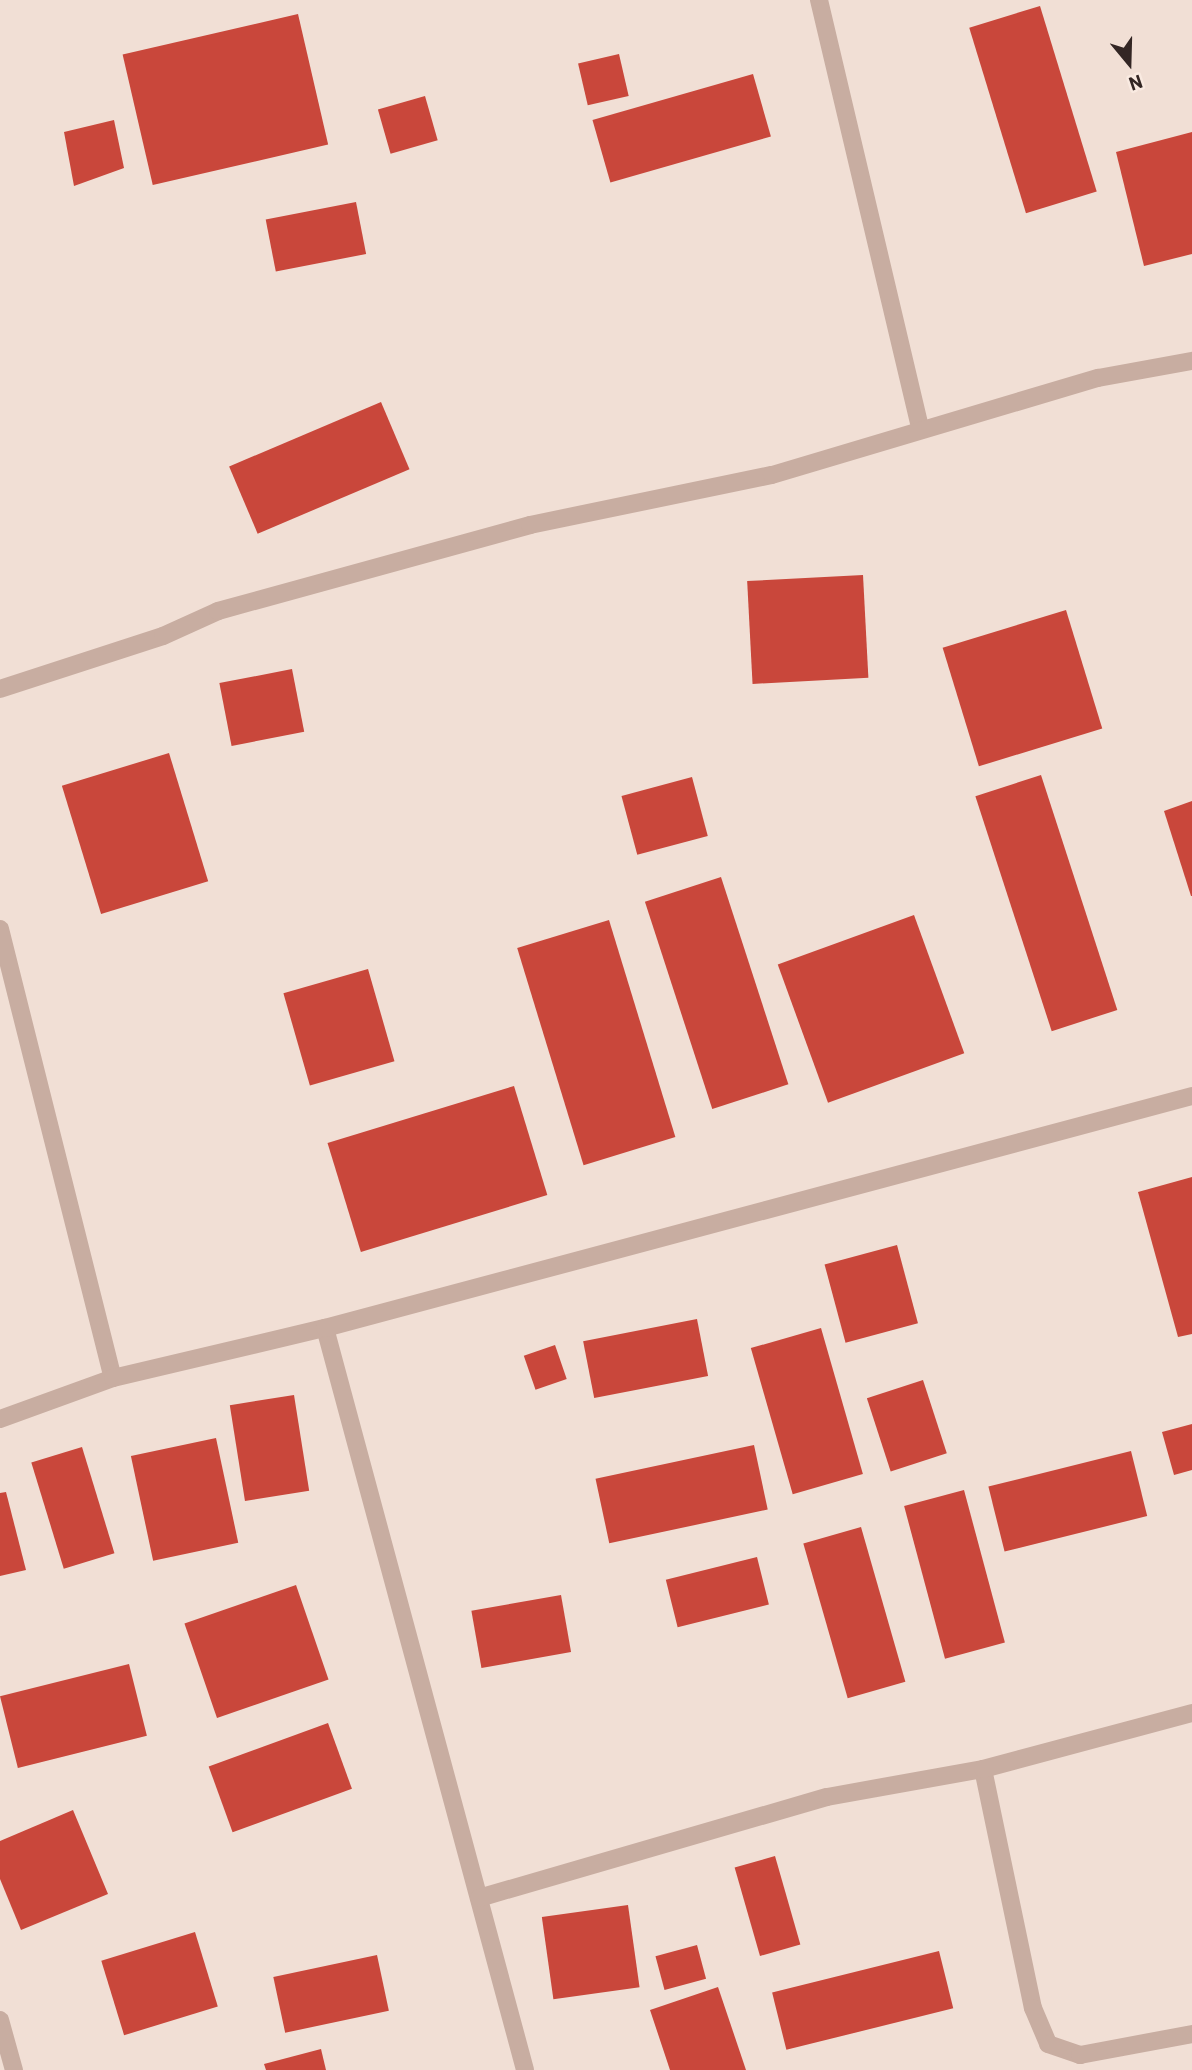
<!DOCTYPE html>
<html>
<head>
<meta charset="utf-8">
<style>
  body { margin:0 }
  #map { position:relative; width:1192px; height:2070px; overflow:hidden; background:#f1dfd5; font-family:Barlow,sans-serif }
  div>[style] { position:absolute }
  .building>* { inset:0; background:#c9473b; transform-origin:0 0 }
  .minor>* { height:18px; margin:-9px; padding:0 9px; transform-origin:9px; border-radius:9px; background:#c8ada1 }
  span { translate:-50% -50%; white-space:nowrap; text-align:center; line-height:1.15; -webkit-text-stroke:6px #f9eae1; paint-order:stroke }
  .north { position:absolute; left:1094px; top:28px; width:70px; height:70px; -webkit-text-stroke:5px #f9eae1; paint-order:stroke; rotate:161deg; font-size:19px; font-weight:700; line-height:28px; text-align:center; color:#332624 }
  .north::after { content:''; display:block; margin:auto; width:24px; height:32px; background:#332624; clip-path:polygon(50% 0,100% 100%,50% 72%,0 100%) }
</style>
</head>
<body>
<div id="map">
  <div class="building">
    <i style="left:1040px;top:6px;width:194px;height:74px;rotate:73deg"></i>
    <i style="left:298px;top:14px;width:134px;height:180px;rotate:77deg"></i>
    <i style="left:619px;top:54px;width:43px;height:42px;rotate:77deg"></i>
    <i style="left:753px;top:74px;width:65px;height:167px;rotate:74deg"></i>
    <i style="left:425px;top:96px;width:46px;height:49px;rotate:74deg"></i>
    <i style="clip-path:polygon(114px 120px,124px 168px,74px 186px,64px 132px)"></i>
    <i style="clip-path:polygon(1192px 132px,1192px 254px,1144px 266px,1116px 152px)"></i>
    <i style="left:356px;top:202px;width:53px;height:92px;rotate:79deg"></i>
    <i style="left:381px;top:402px;width:73px;height:165px;rotate:67deg"></i>
    <i style="left:863px;top:575px;width:103px;height:116px;rotate:87deg"></i>
    <i style="left:1066px;top:610px;width:124px;height:129px;rotate:73deg"></i>
    <i style="left:292px;top:669px;width:64px;height:74px;rotate:79deg"></i>
    <i style="left:169px;top:753px;width:134px;height:112px;rotate:73deg"></i>
    <i style="left:1041px;top:775px;width:247px;height:69px;rotate:72deg"></i>
    <i style="left:692px;top:777px;width:61px;height:73px;rotate:75deg"></i>
    <i style="clip-path:polygon(1192px 801px,1192px 896px,1191px 896px,1164px 811px)"></i>
    <i style="left:721px;top:877px;width:218px;height:80px;rotate:72deg"></i>
    <i style="left:914px;top:915px;width:147px;height:145px;rotate:70deg"></i>
    <i style="left:609px;top:920px;width:227px;height:96px;rotate:73deg"></i>
    <i style="left:368px;top:969px;width:96px;height:88px;rotate:74deg"></i>
    <i style="left:514px;top:1086px;width:114px;height:195px;rotate:73deg"></i>
    <i style="clip-path:polygon(1192px 1177px,1192px 1334px,1178px 1337px,1138px 1192px)"></i>
    <i style="left:897px;top:1245px;width:81px;height:75px;rotate:75deg"></i>
    <i style="left:697px;top:1319px;width:58px;height:116px;rotate:79deg"></i>
    <i style="left:821px;top:1328px;width:152px;height:73px;rotate:74deg"></i>
    <i style="left:555px;top:1345px;width:36px;height:33px;rotate:71deg"></i>
    <i style="left:923px;top:1380px;width:77px;height:59px;rotate:72deg"></i>
    <i style="left:294px;top:1395px;width:97px;height:65px;rotate:81deg"></i>
    <i style="clip-path:polygon(1192px 1424px,1192px 1470px,1174px 1475px,1162px 1432px)"></i>
    <i style="left:216px;top:1438px;width:107px;height:87px;rotate:78deg"></i>
    <i style="left:754px;top:1445px;width:66px;height:162px;rotate:78deg"></i>
    <i style="left:82px;top:1447px;width:111px;height:53px;rotate:73deg"></i>
    <i style="left:1131px;top:1451px;width:67px;height:147px;rotate:76deg"></i>
    <i style="left:964px;top:1490px;width:158px;height:62px;rotate:75deg"></i>
    <i style="clip-path:polygon(6px 1492px,26px 1570px,0 1576px,0 1493px)"></i>
    <i style="left:861px;top:1527px;width:161px;height:60px;rotate:74deg"></i>
    <i style="left:757px;top:1557px;width:49px;height:94px;rotate:76deg"></i>
    <i style="left:296px;top:1585px;width:100px;height:118px;rotate:71deg"></i>
    <i style="left:561px;top:1595px;width:58px;height:91px;rotate:80deg"></i>
    <i style="left:129px;top:1664px;width:74px;height:133px;rotate:76deg"></i>
    <i style="left:328px;top:1723px;width:70px;height:127px;rotate:70deg"></i>
    <i style="clip-path:polygon(73px 1810px,108px 1894px,21px 1930px,0 1879px,0 1841px)"></i>
    <i style="left:775px;top:1856px;width:92px;height:42px;rotate:74deg"></i>
    <i style="left:628px;top:1905px;width:83px;height:87px;rotate:82deg"></i>
    <i style="left:195px;top:1932px;width:78px;height:98px;rotate:73deg"></i>
    <i style="left:697px;top:1945px;width:35px;height:43px;rotate:75deg"></i>
    <i style="left:939px;top:1951px;width:59px;height:172px;rotate:76deg"></i>
    <i style="left:377px;top:1955px;width:57px;height:106px;rotate:78deg"></i>
    <i style="clip-path:polygon(718px 1987px,746px 2070px,670px 2070px,650px 2010px)"></i>
    <i style="clip-path:polygon(321px 2049px,326px 2070px,266px 2070px,264px 2064px)"></i>
  </div>
  <div class="minor">
    <i style="left:819px;top:0;width:439px;rotate:76.7deg"></i>
    <i style="left:0;top:689px;width:171px;rotate:-18deg"></i>
    <i style="left:163px;top:636px;width:60px;rotate:-24.4deg"></i>
    <i style="left:218px;top:611px;width:324px;rotate:-15.4deg"></i>
    <i style="left:530px;top:525px;width:247px;rotate:-11.7deg"></i>
    <i style="left:772px;top:475px;width:340px;rotate:-16.6deg"></i>
    <i style="left:1098px;top:378px;width:96px;rotate:-10.3deg"></i>
    <i style="left:0;top:929px;width:463px;rotate:75.9deg"></i>
    <i style="left:325px;top:1328px;width:768px;rotate:74.91deg"></i>
    <i style="left:0;top:1419px;width:120px;rotate:-19.9deg"></i>
    <i style="left:113px;top:1378px;width:218px;rotate:-13.3deg"></i>
    <i style="left:325px;top:1328px;width:898px;rotate:-14.98deg"></i>
    <i style="left:983px;top:1769px;width:244px;rotate:78.2deg"></i>
    <i style="left:1033px;top:2008px;width:39px;rotate:67deg"></i>
    <i style="left:1048px;top:2044px;width:34px;rotate:19deg"></i>
    <i style="left:1080px;top:2055px;width:114px;rotate:-10.6deg"></i>
    <i style="left:479px;top:1898px;width:362px;rotate:-16.2deg"></i>
    <i style="left:827px;top:1797px;width:158px;rotate:-10.2deg"></i>
    <i style="left:983px;top:1769px;width:216px;rotate:-15deg"></i>
    <i style="left:0;top:2020px;width:52px;rotate:74.4deg"></i>
  </div>
  <div class="north">N</div>
</div>
</body>
</html>
